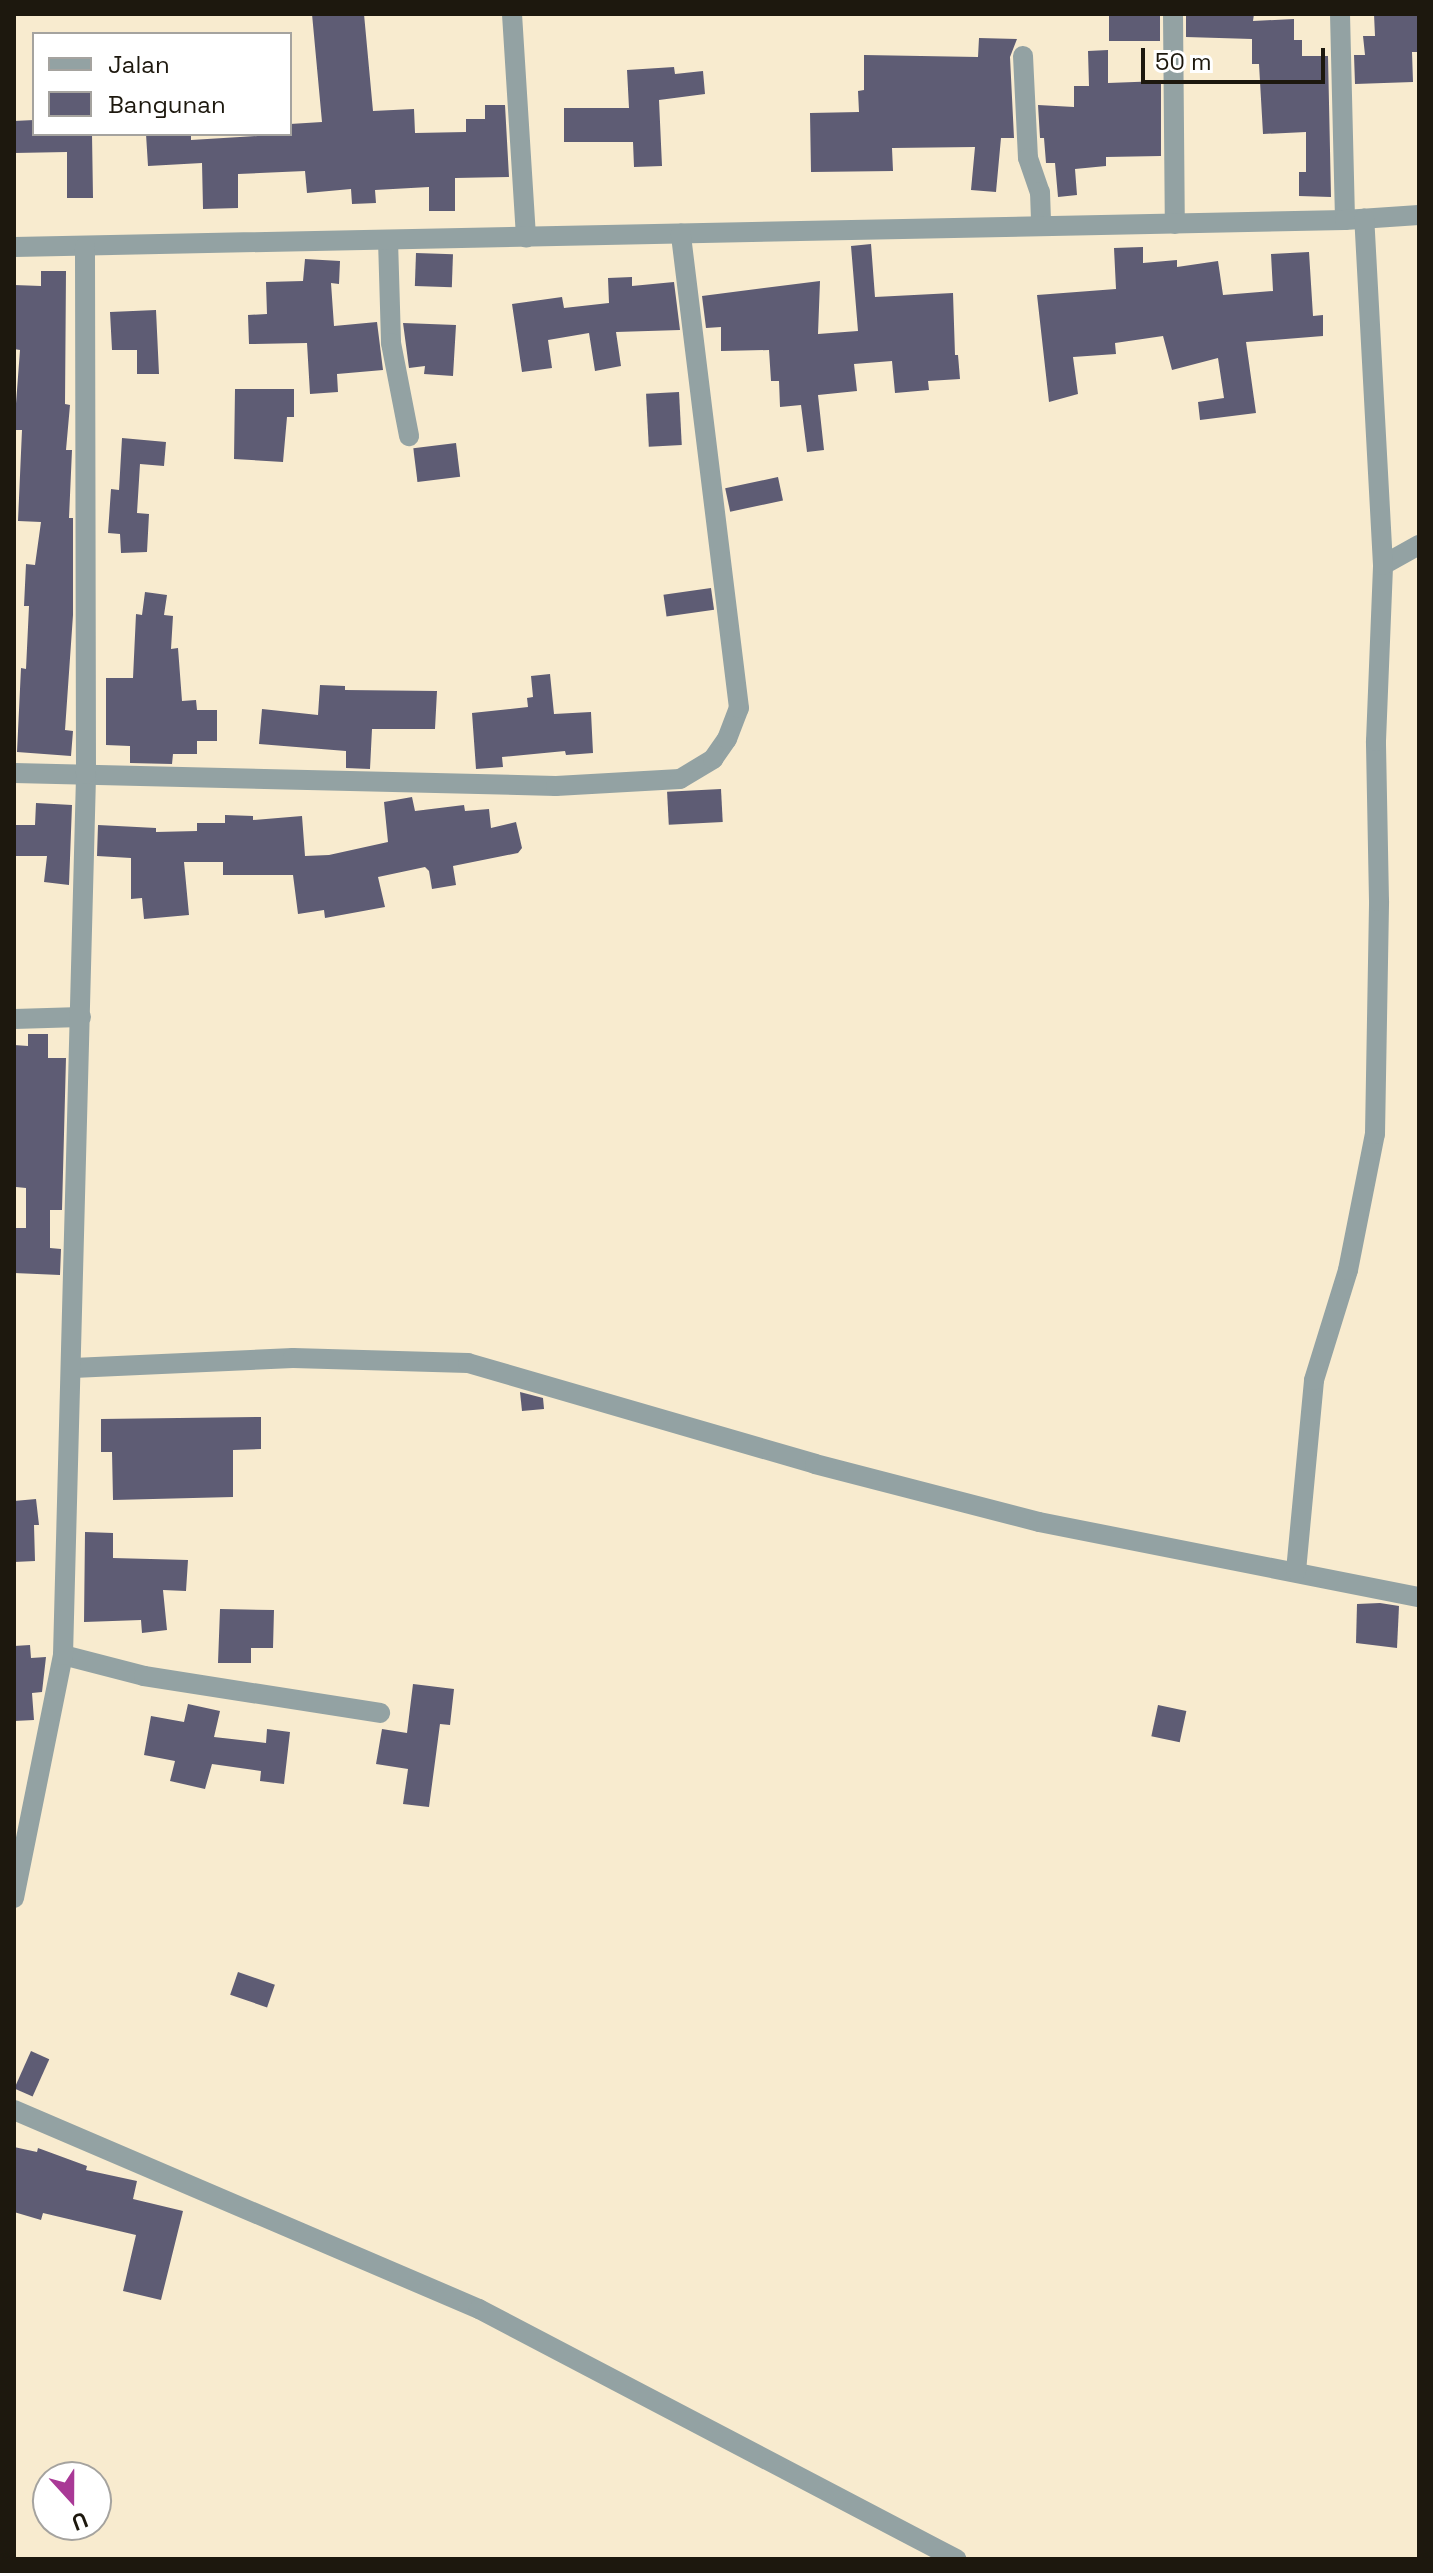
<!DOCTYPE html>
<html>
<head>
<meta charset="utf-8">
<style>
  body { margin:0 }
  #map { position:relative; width:1433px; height:2573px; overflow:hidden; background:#f8ebcf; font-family:"Space Grotesk",sans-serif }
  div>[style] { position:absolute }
  .building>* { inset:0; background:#5e5c74; transform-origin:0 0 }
  .street>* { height:20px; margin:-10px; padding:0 10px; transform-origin:10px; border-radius:10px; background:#93a2a3 }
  span { translate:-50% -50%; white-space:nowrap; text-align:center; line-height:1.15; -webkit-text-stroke:8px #fff; paint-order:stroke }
  .frame { position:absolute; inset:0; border:16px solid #1d180e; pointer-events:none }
  .legend { position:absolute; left:32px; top:32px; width:260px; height:104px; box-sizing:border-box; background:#fff; border:2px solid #a5a39f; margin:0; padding:10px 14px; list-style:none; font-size:24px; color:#1d180e }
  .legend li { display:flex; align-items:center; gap:16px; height:40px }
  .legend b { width:40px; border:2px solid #a5a39f }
  .north { position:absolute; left:32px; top:2461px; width:80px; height:80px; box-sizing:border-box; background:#fff; border:2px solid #a5a39f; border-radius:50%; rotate:159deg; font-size:22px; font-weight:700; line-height:32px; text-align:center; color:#1d180e }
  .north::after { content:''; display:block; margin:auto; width:28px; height:36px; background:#a93996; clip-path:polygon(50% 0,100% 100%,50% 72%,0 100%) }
  .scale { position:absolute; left:1141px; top:48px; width:184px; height:36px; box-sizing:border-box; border:4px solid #1d180e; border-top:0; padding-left:10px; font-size:24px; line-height:28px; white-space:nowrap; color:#1d180e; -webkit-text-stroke:6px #fff; paint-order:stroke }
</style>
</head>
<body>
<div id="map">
  <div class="building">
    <i style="clip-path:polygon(312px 14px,364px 14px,373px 111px,414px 109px,415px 133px,466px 132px,466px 119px,485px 119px,485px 105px,505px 105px,509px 177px,455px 178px,455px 211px,429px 211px,429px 187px,375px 190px,376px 203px,352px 204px,351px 189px,307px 193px,305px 171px,238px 174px,238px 208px,203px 209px,202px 163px,148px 166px,146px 134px,191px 134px,191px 140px,290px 134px,290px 124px,322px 122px)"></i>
    <i style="left:1109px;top:14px;width:51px;height:27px"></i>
    <i style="clip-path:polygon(1186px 14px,1254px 14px,1253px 21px,1294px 19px,1294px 40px,1302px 40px,1302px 56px,1328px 56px,1331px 197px,1299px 196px,1299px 172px,1306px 172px,1306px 132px,1263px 134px,1259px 64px,1252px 64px,1252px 39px,1186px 37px)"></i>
    <i style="clip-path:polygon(1374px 14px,1419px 14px,1419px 52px,1412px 52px,1413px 82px,1355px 84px,1354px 55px,1365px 55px,1363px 36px,1375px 36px)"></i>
    <i style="clip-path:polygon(979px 38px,1017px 39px,1010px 57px,1014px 138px,1001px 138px,996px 192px,971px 190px,975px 147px,892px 148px,893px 171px,811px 172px,810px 113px,859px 112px,858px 91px,864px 90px,864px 55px,978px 57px)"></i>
    <i style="clip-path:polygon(1108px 50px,1108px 83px,1161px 81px,1161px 156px,1106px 157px,1106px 166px,1075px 169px,1077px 195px,1058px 197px,1055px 163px,1046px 163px,1044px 138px,1040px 138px,1038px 105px,1074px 107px,1074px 86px,1089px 86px,1088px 51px)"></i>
    <i style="clip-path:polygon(674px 67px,675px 74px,703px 71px,705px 94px,659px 100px,662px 166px,634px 167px,633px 142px,564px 142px,564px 108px,629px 108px,627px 70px)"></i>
    <i style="clip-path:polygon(34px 120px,34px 134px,92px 134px,93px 198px,67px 198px,67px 152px,14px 153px,14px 121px)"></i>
    <i style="clip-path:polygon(871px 244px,875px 297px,953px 293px,955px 355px,958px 355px,960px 379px,928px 381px,929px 390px,895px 393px,892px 361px,854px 364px,857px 391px,818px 395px,824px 450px,807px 452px,801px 405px,780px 407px,779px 381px,771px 381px,769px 350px,721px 351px,721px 327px,706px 328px,702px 296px,820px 281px,818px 334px,858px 331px,851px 246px)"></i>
    <i style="clip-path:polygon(1143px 247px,1143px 263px,1177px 260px,1177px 267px,1218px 261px,1223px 295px,1273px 291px,1271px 254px,1309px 252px,1313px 316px,1323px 315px,1323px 336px,1246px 342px,1256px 413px,1200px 420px,1198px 402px,1224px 398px,1218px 358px,1172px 370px,1163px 336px,1115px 343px,1116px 354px,1073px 357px,1078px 394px,1049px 402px,1037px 295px,1116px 289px,1114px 248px)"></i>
    <i style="left:416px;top:253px;width:37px;height:33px;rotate:2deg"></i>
    <i style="clip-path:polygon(305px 259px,340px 261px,339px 284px,331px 283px,334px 326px,377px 322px,383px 370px,337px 374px,338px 392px,310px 394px,307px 343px,249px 344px,248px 315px,267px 314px,266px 282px,303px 281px)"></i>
    <i style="clip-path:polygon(41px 271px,66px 271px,65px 404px,70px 405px,66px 450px,72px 450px,69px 518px,73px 518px,73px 615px,65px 730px,73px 731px,71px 756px,17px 752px,21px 668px,26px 669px,29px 606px,24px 606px,26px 564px,35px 565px,41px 522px,18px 521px,22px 430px,14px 430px,20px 350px,14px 349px,14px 285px,41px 286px)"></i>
    <i style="clip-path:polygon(632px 277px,632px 286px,674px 282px,680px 330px,616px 332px,621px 366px,595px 371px,589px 333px,548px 340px,552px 368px,522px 372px,512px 304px,562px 297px,564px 308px,609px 303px,608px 278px)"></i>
    <i style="clip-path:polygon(156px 310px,159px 374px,137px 374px,137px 350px,112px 350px,110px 312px)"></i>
    <i style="clip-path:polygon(403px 323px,456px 325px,453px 376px,424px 374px,425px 366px,409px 368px)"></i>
    <i style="clip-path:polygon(235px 389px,294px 389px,294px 417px,287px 417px,283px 462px,234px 459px)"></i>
    <i style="left:679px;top:392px;width:53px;height:33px;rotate:87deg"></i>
    <i style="clip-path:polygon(122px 438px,166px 442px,164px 466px,140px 464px,137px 513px,149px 514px,147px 552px,121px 553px,120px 534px,108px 533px,111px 489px,119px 490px)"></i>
    <i style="left:456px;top:443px;width:34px;height:43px;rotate:83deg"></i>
    <i style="left:778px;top:477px;width:24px;height:54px;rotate:78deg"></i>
    <i style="left:711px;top:588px;width:22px;height:48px;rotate:82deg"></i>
    <i style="clip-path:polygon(145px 592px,167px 595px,164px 615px,173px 616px,171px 649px,178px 648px,182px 701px,196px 700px,197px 710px,217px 710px,217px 741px,197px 741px,197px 754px,173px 754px,172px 764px,130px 763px,130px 746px,106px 745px,106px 678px,133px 678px,136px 614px,142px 615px)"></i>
    <i style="clip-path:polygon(550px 674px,554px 714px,591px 712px,593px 753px,566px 755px,565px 751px,502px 757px,503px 767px,476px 769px,472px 713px,528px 707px,527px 698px,533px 697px,531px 676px)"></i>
    <i style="clip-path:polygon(320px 685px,345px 686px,345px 690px,437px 691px,435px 729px,372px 729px,370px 769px,346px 768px,346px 751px,259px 744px,262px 709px,318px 715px)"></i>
    <i style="left:721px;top:789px;width:33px;height:54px;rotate:87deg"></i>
    <i style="clip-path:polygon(412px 797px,415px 811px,464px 805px,465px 811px,489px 809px,491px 828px,516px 822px,522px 848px,518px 853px,453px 866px,456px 885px,432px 889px,429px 871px,425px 867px,378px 877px,385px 907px,325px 918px,324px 910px,298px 914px,293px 875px,223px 875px,223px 862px,184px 862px,189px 915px,144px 919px,142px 898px,131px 899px,131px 858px,97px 856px,98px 825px,156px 828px,156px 832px,197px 831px,197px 823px,225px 823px,225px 815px,253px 816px,253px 820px,302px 816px,305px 856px,329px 855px,388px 842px,384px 802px)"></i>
    <i style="clip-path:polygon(36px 803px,72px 805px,69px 885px,44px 882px,47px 856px,14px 856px,15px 825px,35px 825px)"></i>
    <i style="clip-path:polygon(28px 1034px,48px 1034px,48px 1058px,66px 1058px,62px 1210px,50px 1210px,50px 1248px,61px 1249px,60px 1275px,14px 1273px,14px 1228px,26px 1228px,26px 1188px,16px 1187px,14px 1045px,28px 1046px)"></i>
    <i style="clip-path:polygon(520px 1392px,543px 1398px,544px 1409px,522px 1411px)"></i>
    <i style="clip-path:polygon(261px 1417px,261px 1449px,233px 1450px,233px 1497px,113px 1500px,112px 1452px,101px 1452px,101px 1419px)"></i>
    <i style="clip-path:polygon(36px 1499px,39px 1525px,34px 1525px,35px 1561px,14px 1562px,14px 1501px)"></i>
    <i style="clip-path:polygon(85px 1532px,113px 1533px,113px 1558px,188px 1560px,186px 1591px,163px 1590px,167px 1630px,142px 1633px,141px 1620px,84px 1622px)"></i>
    <i style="clip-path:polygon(1380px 1603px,1399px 1606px,1397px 1648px,1356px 1643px,1357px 1604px)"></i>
    <i style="clip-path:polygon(220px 1609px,274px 1610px,273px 1648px,251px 1648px,251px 1663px,218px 1663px)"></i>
    <i style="clip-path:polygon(30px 1645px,31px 1658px,46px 1657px,42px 1692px,32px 1693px,34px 1720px,14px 1721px,14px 1646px)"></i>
    <i style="clip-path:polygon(413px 1684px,454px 1689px,450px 1725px,440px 1724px,429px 1807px,403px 1804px,408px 1769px,376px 1764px,382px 1729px,407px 1733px)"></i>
    <i style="clip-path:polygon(188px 1704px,220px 1711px,214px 1737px,266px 1743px,267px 1729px,290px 1732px,284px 1784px,260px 1781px,261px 1771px,212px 1764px,205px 1789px,170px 1781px,175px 1761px,144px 1755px,151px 1716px,184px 1722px)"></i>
    <i style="left:1158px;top:1705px;width:29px;height:32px;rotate:12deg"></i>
    <i style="left:238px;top:1972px;width:39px;height:24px;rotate:19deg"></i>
    <i style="left:31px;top:2051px;width:20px;height:41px;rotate:24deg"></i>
    <i style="clip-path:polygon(14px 2147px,37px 2152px,38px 2148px,87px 2166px,86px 2170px,137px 2181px,133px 2199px,183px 2211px,161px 2300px,123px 2291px,136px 2235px,43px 2213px,41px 2220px,14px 2212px)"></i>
  </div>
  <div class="street">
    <i style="left:512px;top:14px;width:224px;rotate:86.4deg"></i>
    <i style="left:1173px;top:14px;width:210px;rotate:89.5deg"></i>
    <i style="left:1340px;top:14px;width:206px;rotate:88.6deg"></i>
    <i style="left:1023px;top:56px;width:102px;rotate:87.2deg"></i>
    <i style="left:1028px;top:158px;width:36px;rotate:71deg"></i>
    <i style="left:1040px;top:192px;width:34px;rotate:88deg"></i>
    <i style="left:388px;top:240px;width:103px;rotate:88.3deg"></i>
    <i style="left:391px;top:343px;width:95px;rotate:79deg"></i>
    <i style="left:14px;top:247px;width:1331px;rotate:-1.16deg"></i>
    <i style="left:1345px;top:220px;width:74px;rotate:-3.9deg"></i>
    <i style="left:1383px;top:565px;width:41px;rotate:-29.1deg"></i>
    <i style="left:14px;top:773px;width:542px;rotate:1.37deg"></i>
    <i style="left:556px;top:786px;width:124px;rotate:-3.2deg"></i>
    <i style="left:680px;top:779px;width:39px;rotate:-31deg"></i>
    <i style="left:713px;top:759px;width:24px;rotate:-55deg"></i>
    <i style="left:727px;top:739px;width:33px;rotate:-69deg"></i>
    <i style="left:739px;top:708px;width:478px;rotate:-97deg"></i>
    <i style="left:14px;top:1019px;width:67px;rotate:-1.7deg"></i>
    <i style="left:73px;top:1368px;width:220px;rotate:-2.6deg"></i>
    <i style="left:293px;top:1358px;width:175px;rotate:1.6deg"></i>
    <i style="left:468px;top:1363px;width:361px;rotate:16.2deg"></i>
    <i style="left:815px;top:1464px;width:231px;rotate:14.5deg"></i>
    <i style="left:1039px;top:1522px;width:387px;rotate:11.2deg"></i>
    <i style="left:1296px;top:1571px;width:192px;rotate:-84.6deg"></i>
    <i style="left:1314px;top:1380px;width:115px;rotate:-72.8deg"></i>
    <i style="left:1348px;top:1270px;width:139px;rotate:-78.8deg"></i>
    <i style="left:1375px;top:1134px;width:233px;rotate:-89deg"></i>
    <i style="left:1379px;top:901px;width:160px;rotate:-91.1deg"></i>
    <i style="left:1376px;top:741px;width:176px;rotate:-87.7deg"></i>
    <i style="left:1383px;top:565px;width:347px;rotate:-93.1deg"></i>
    <i style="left:63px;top:1655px;width:84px;rotate:14.5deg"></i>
    <i style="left:144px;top:1676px;width:239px;rotate:8.9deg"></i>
    <i style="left:14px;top:1898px;width:248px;rotate:-78.6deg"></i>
    <i style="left:63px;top:1655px;width:881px;rotate:-88.5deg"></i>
    <i style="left:86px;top:774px;width:527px;rotate:-90.11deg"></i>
    <i style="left:14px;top:2110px;width:506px;rotate:23.17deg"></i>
    <i style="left:479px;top:2309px;width:539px;rotate:27.66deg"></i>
  </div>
  <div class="frame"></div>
  <ul class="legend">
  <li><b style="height:10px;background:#93a2a3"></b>Jalan</li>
  <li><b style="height:22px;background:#5e5c74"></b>Bangunan</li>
  </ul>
  <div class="north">U</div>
  <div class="scale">50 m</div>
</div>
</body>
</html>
